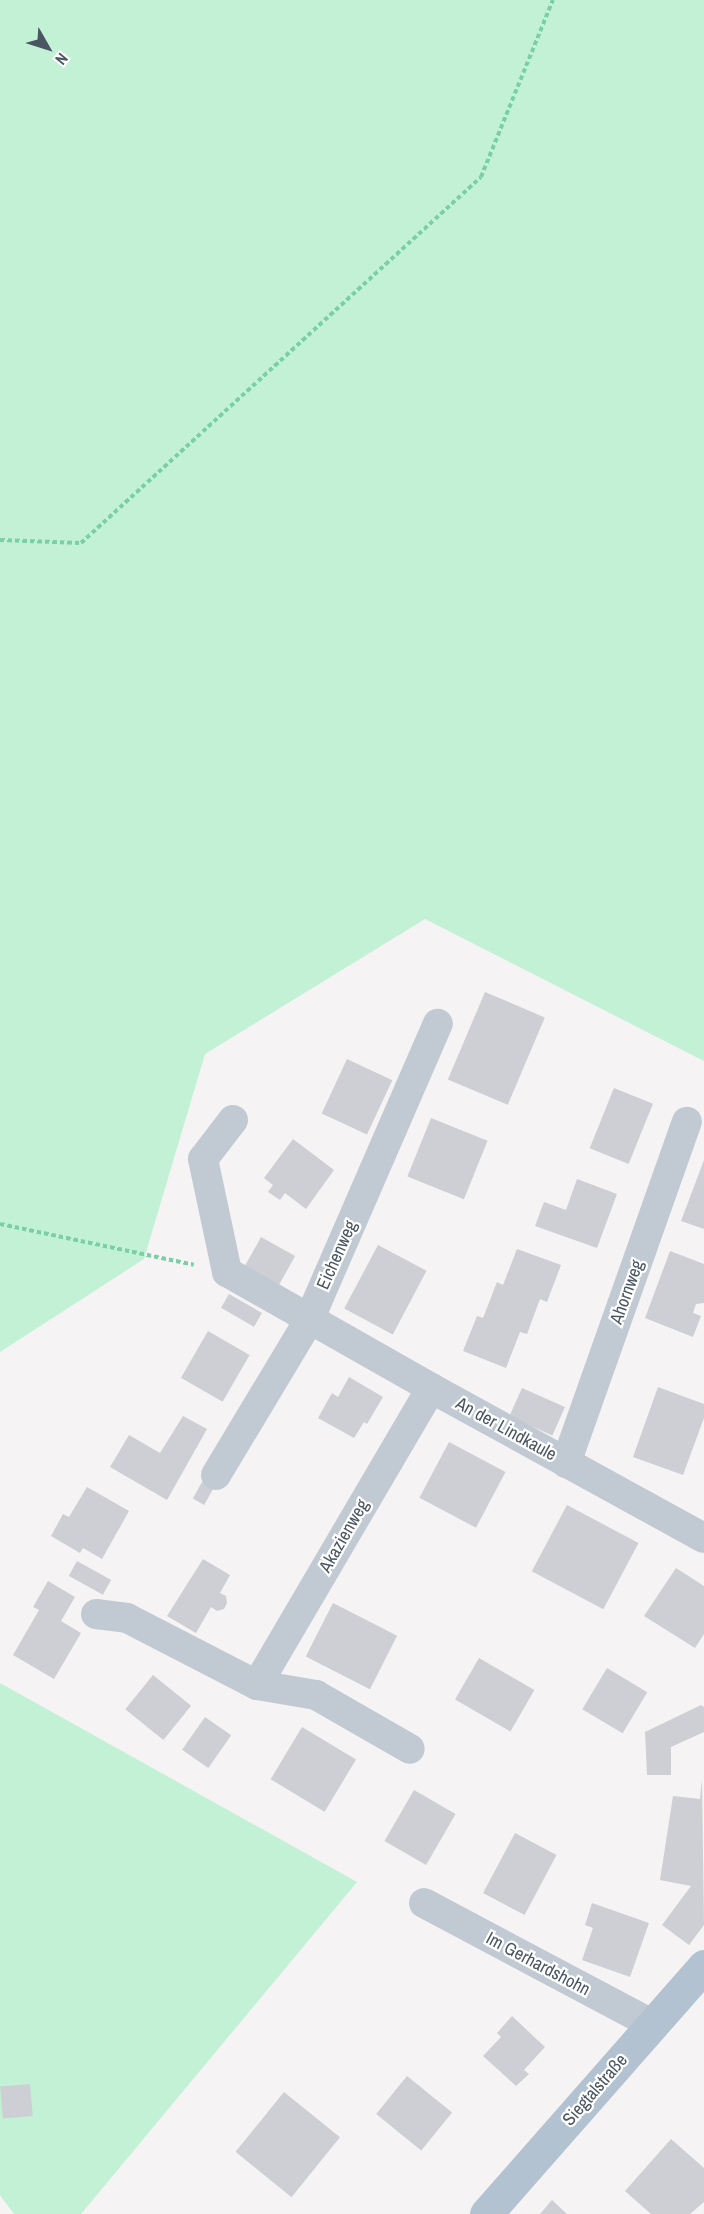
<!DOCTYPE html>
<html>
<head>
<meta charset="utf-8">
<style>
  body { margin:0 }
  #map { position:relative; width:704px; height:2214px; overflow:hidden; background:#f5f3f3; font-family:"Archivo Narrow",sans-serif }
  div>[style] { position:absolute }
  .green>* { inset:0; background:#c3f1d5 }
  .building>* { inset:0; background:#cdcfd5; transform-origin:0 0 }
  .path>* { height:4px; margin-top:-2px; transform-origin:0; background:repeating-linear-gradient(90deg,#7ad0a6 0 4.5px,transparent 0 7.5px) }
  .minor>* { height:30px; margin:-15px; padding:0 15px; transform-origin:15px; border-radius:15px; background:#c1cad2 }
  .major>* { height:33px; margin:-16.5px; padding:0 16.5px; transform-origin:16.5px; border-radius:16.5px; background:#b3c2d1 }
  span { translate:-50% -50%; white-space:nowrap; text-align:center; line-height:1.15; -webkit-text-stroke:4.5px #fff; paint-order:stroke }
  .street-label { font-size:18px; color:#4a5661 }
  .north { position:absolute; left:18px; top:18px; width:60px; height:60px; -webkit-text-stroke:4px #fff; paint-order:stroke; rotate:129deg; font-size:16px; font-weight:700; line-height:24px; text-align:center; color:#4a5661 }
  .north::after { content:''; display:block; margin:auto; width:21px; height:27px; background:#4a5661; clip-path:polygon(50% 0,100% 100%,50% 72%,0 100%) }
</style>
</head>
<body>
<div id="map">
  <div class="green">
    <i style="clip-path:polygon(0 0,704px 0,704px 1061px,425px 919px,205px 1054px,144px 1259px,0 1352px)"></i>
    <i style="clip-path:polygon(0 1683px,357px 1882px,81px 2214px,14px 2214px,0 2195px)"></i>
  </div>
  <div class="building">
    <i style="left:485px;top:992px;width:65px;height:95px;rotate:23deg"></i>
    <i style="left:347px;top:1059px;width:50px;height:60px;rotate:25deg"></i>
    <i style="left:614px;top:1088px;width:42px;height:65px;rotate:22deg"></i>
    <i style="left:431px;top:1118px;width:61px;height:63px;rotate:22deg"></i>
    <i style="clip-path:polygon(293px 1139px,334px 1170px,306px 1209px,285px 1193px,280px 1200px,268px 1192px,273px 1185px,264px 1178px)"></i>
    <i style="clip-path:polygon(704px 1160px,704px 1229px,681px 1221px)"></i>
    <i style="clip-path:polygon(577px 1179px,617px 1194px,597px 1248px,535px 1226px,544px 1202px,566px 1210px)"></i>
    <i style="left:261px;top:1237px;width:39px;height:33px;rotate:29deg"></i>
    <i style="left:378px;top:1245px;width:55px;height:72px;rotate:28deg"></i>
    <i style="clip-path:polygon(517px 1249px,561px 1265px,547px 1302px,540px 1299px,527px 1334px,520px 1332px,506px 1368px,463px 1351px,477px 1316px,483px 1318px,497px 1282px,503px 1285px)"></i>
    <i style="clip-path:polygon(670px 1251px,704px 1264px,704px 1303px,696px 1304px,693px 1313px,701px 1316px,693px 1337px,645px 1318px)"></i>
    <i style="left:229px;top:1294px;width:38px;height:16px;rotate:30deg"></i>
    <i style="left:208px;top:1331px;width:48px;height:54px;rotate:30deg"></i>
    <i style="clip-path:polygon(349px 1377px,383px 1397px,367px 1424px,364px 1422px,354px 1438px,318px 1418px,332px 1393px,338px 1397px)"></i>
    <i style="clip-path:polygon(658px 1387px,704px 1404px,704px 1418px,683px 1475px,633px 1457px)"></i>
    <i style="left:522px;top:1388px;width:47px;height:31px;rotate:24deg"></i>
    <i style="clip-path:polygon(183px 1416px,207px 1429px,167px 1500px,110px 1467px,129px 1435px,160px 1453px)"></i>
    <i style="left:449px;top:1442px;width:64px;height:63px;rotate:28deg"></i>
    <i style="left:202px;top:1482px;width:13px;height:19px;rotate:29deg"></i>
    <i style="clip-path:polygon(87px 1487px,129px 1511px,102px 1559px,83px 1548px,80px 1553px,51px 1536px,63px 1514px,69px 1517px)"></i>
    <i style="left:567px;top:1505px;width:81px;height:75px;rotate:28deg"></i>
    <i style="clip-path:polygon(203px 1559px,230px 1575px,220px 1593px,226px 1596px,227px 1603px,224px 1609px,217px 1611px,211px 1607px,196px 1633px,167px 1616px)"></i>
    <i style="left:77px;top:1561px;width:39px;height:17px;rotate:29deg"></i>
    <i style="clip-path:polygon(676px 1568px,704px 1586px,704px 1634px,695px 1648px,644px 1616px)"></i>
    <i style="clip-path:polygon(48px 1581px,75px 1597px,61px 1621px,81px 1633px,54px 1679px,13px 1655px,39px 1610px,33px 1607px)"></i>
    <i style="left:333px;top:1603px;width:72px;height:60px;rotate:27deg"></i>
    <i style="left:479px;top:1658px;width:64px;height:48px;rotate:30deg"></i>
    <i style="left:607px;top:1668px;width:47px;height:48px;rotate:31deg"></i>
    <i style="left:153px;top:1675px;width:49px;height:44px;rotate:39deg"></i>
    <i style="clip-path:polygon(701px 1705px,704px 1707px,704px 1732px,671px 1747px,671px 1775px,647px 1775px,645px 1732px)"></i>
    <i style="left:205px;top:1717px;width:32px;height:40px;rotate:35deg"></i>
    <i style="left:302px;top:1727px;width:63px;height:61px;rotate:31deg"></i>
    <i style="clip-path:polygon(702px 1779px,704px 1925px,689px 1945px,662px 1925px,691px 1886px,660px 1880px,673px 1796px,700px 1799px)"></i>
    <i style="left:414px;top:1790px;width:48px;height:59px;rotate:30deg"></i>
    <i style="left:515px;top:1833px;width:47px;height:68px;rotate:28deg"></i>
    <i style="clip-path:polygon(592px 1903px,649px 1923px,630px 1977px,582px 1960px,593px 1928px,585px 1925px)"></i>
    <i style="clip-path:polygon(512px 2016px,545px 2047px,524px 2070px,529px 2074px,516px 2086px,483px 2056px,501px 2037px,497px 2033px)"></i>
    <i style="left:407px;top:2076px;width:58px;height:49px;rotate:39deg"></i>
    <i style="left:30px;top:2084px;width:32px;height:30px;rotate:85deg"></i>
    <i style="left:284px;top:2092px;width:72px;height:77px;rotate:39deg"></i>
    <i style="clip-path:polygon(671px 2139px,704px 2168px,704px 2202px,690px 2214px,651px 2214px,625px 2191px)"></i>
    <i style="clip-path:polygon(552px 2200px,567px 2214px,540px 2214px)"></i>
  </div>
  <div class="path">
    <i style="left:0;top:540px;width:81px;rotate:2.1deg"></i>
    <i style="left:81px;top:543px;width:542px;rotate:-42.46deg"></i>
    <i style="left:481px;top:177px;width:191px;rotate:-67.9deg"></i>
    <i style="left:0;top:1224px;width:198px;rotate:11.9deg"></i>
  </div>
  <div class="minor">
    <i style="left:233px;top:1120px;width:49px;rotate:127.6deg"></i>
    <i style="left:203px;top:1159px;width:116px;rotate:78deg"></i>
    <i style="left:227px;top:1272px;width:235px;rotate:29.6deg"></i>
    <i style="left:431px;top:1388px;width:311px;rotate:28.8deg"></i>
    <i style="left:566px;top:1463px;width:362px;rotate:-70.5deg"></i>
    <i style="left:216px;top:1475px;width:181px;rotate:-59deg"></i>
    <i style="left:309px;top:1320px;width:323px;rotate:-66.5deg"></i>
    <i style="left:96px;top:1614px;width:31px;rotate:7deg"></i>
    <i style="left:127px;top:1618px;width:146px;rotate:27.3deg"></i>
    <i style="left:257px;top:1685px;width:344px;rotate:-59.6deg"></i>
    <i style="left:257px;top:1685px;width:60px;rotate:9.6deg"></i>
    <i style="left:316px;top:1695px;width:108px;rotate:29.9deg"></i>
    <i style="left:424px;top:1903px;width:259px;rotate:28deg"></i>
  </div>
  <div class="major">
    <i style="left:486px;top:2214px;width:330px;rotate:-48.7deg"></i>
  </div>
  <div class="street-label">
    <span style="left:337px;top:1255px;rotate:-66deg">Eichenweg</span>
    <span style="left:627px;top:1292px;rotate:-70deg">Ahornweg</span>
    <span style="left:506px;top:1429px;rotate:29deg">An der Lindkaule</span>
    <span style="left:344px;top:1536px;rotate:-60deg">Akazienweg</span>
    <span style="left:538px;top:1964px;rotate:28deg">Im Gerhardshohn</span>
    <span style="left:595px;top:2090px;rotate:-49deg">Siegtalstraße</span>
  </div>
  <div class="north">N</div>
</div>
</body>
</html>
